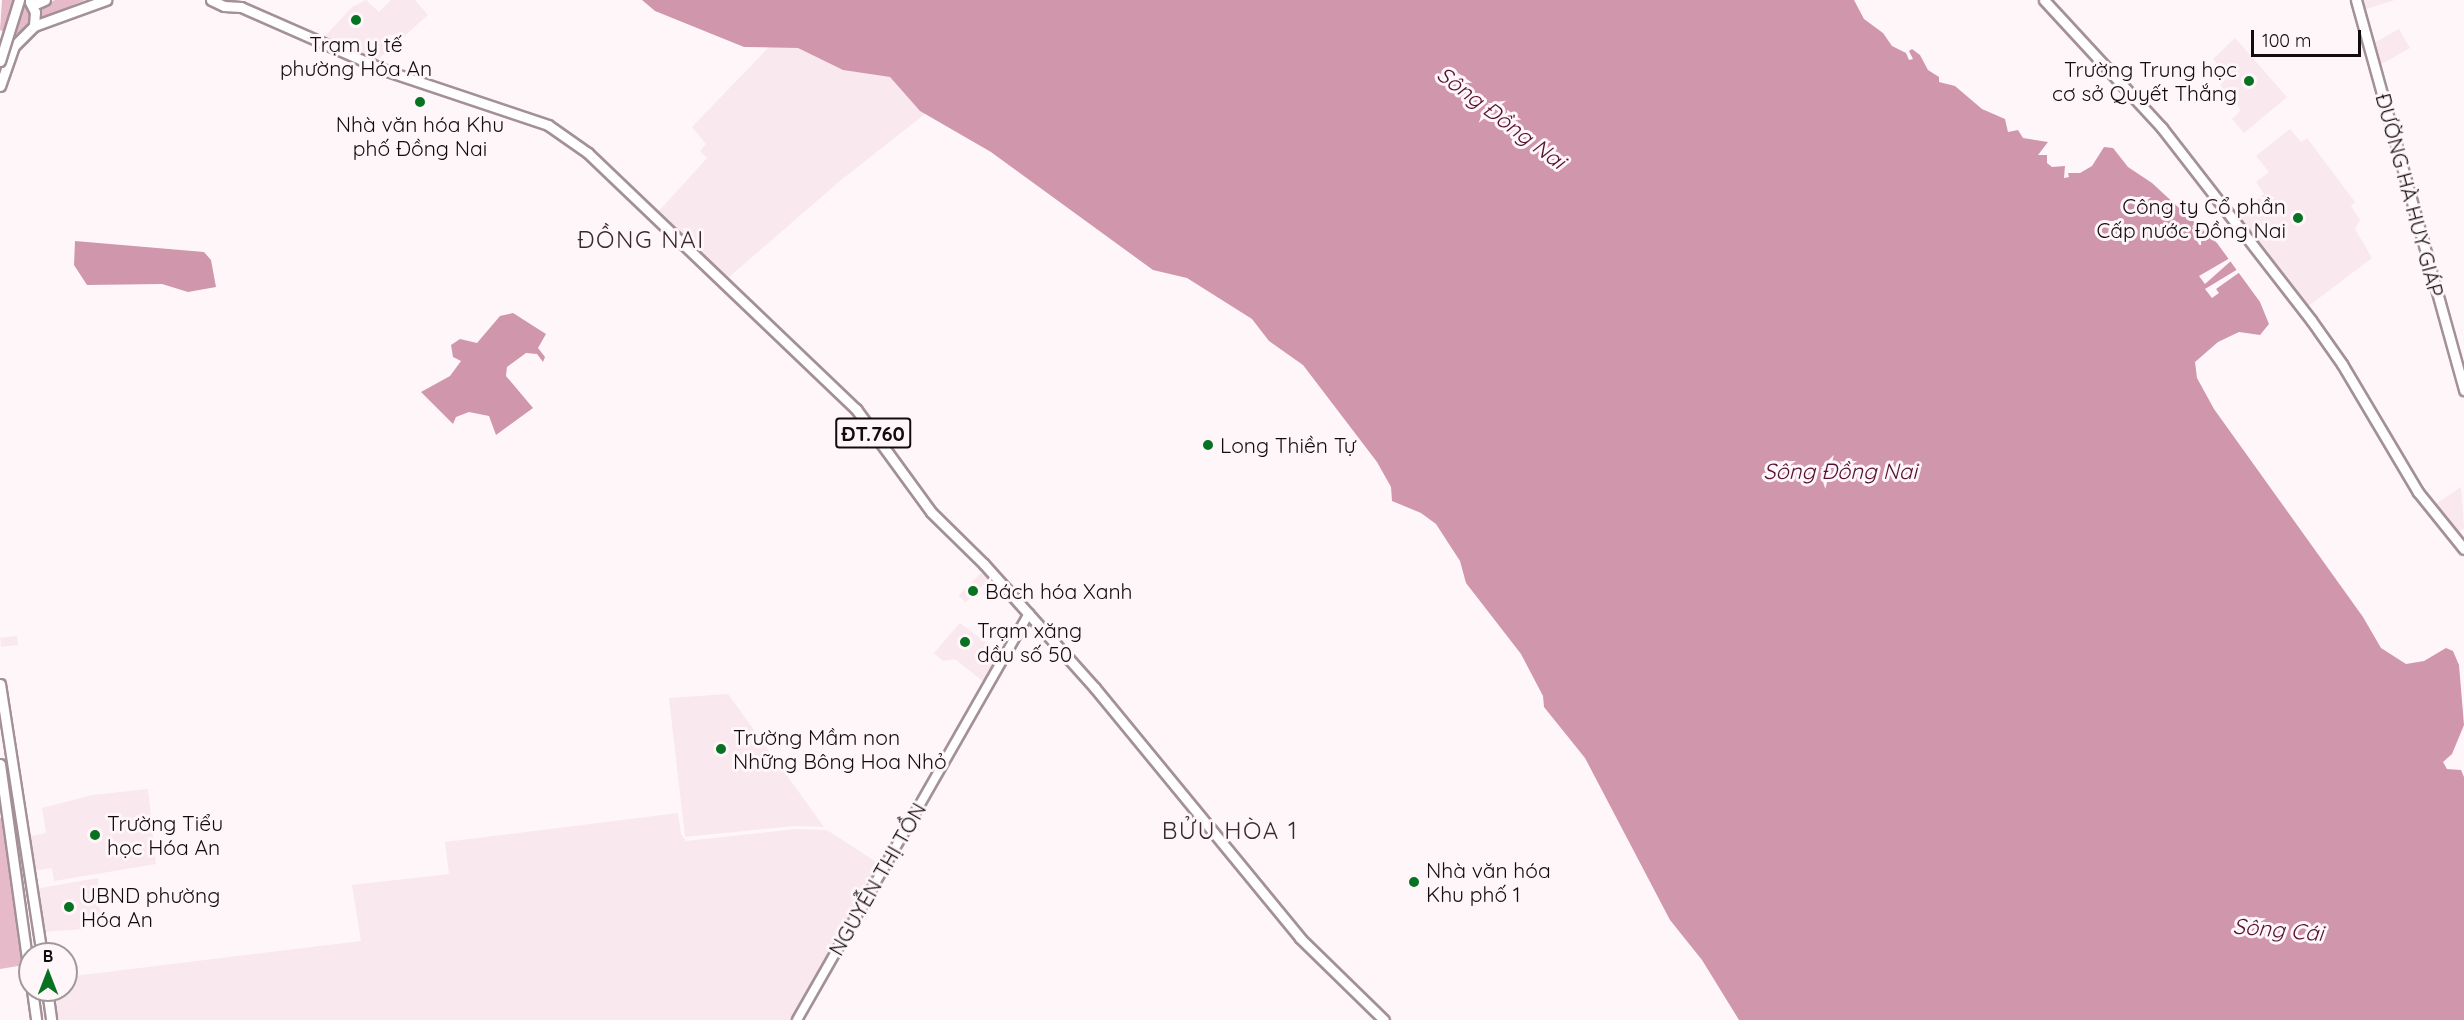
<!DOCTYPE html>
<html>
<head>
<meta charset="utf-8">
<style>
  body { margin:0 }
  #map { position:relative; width:2464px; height:1020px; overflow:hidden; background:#fff6f9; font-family:Quicksand,sans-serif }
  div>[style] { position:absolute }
  .built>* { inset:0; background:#f9e8ed; transform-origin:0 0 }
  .green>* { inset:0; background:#e7bac9 }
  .water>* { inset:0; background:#d097ac }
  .pier>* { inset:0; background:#fff6f9 }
  .roads { filter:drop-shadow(2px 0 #a49097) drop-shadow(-2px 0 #a49097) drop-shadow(0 2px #a49097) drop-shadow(0 -2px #a49097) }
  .minor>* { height:8px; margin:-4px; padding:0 4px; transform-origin:4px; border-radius:4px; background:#fff }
  .major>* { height:9px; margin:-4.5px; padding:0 4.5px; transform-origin:4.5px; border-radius:4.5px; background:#fff }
  .bridges { filter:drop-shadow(2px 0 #a49097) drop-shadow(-2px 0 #a49097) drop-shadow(0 2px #a49097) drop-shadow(0 -2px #a49097) }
  .major-bridge>* { height:9px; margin:-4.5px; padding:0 4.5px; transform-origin:4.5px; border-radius:4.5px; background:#fff }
  .dots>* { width:16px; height:16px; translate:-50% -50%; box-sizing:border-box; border:3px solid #fff6f9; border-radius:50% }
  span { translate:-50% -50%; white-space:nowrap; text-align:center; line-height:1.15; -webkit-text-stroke:6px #fff6f9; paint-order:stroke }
  .shield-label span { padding:2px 4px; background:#fff6f9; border:2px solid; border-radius:4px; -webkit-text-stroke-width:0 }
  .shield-label { font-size:20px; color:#130c0f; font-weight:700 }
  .poi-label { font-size:21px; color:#130c0f }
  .right { translate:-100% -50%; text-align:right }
  .left { translate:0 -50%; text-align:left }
  .street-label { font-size:21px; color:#130c0f }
  .water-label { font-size:22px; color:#541131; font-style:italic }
  .quarter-label { font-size:24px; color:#3a2a30; letter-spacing:1.5px }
  .north { position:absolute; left:18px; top:942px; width:60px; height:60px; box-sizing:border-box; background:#fff6f9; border:2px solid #a1989b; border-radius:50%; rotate:0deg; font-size:16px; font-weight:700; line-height:24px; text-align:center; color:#130c0f }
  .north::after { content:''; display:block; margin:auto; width:21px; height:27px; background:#087223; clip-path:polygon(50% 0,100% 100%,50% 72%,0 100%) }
  .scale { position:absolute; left:2251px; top:30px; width:110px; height:27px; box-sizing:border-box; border:3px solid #130c0f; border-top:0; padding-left:8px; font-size:18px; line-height:21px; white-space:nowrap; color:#130c0f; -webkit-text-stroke:4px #fff6f9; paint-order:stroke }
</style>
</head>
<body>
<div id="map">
  <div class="built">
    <i style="clip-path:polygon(366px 0,379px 12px,391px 0,415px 0,428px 15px,376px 61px,325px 36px,352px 7px)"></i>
    <i style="clip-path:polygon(2360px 0,2395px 0,2363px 10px)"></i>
    <i style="clip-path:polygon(2399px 29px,2410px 48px,2378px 66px,2372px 44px)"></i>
    <i style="clip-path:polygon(2235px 38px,2287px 97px,2244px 133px,2232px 119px,2241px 110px,2220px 85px,2228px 77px,2213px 59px)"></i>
    <i style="clip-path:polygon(769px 47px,798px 48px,843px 70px,890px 77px,925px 114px,841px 180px,728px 278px,658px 212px,707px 158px,700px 151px,706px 144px,692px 127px)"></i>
    <i style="clip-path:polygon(2290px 129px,2301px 142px,2307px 138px,2355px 202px,2351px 206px,2360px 220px,2355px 229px,2372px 258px,2306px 308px,2236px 216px,2264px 194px,2256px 182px,2269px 172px,2256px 156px)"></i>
    <i style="clip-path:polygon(2461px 487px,2464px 528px,2457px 535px,2433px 506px)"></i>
    <i style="left:984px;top:570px;width:10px;height:36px;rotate:45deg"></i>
    <i style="clip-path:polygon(960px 623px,1001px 654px,985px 683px,955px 659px,943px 661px,934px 653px)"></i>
    <i style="left:17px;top:636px;width:9px;height:17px;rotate:84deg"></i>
    <i style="clip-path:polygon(728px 694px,793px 784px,824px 827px,795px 826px,685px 837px,669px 698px)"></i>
    <i style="clip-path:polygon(148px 789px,156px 864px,54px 881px,52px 868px,33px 871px,27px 837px,46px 833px,42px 808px,93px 795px)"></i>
    <i style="clip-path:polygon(678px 813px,681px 834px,686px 841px,795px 829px,827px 830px,881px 865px,793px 1020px,55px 1020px,51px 990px,66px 990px,66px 977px,361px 941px,352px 885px,449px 874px,445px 842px)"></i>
    <i style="clip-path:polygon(98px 878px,101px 921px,84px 923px,84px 929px,43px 932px,35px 889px)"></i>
  </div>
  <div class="green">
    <i style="clip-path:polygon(2px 0,22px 0,29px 6px,30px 23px,22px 32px,9px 35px,0 30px)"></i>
    <i style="clip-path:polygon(55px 0,85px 0,40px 19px,38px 7px)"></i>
    <i style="clip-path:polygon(3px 817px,24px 965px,0 969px,0 818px)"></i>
  </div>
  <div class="water">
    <i style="clip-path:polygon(642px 0,1854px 0,1864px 19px,1883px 33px,1892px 46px,1906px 53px,1909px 60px,1913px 59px,1909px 51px,1912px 49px,1920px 55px,1928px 70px,1939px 77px,1939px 82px,1955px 86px,1982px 109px,2005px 119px,2008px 132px,2018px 130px,2023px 138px,2048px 142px,2038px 155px,2047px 155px,2047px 163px,2052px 167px,2065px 166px,2064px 178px,2069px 177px,2068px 173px,2080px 173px,2092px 166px,2104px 147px,2113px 148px,2128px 167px,2152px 183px,2217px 243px,2260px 302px,2269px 324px,2260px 335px,2239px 332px,2218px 342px,2195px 362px,2197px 378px,2214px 409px,2363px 617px,2381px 648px,2406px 664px,2424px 661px,2446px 648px,2453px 651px,2459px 665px,2464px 725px,2452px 754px,2443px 762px,2447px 769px,2461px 770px,2464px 777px,2464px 1020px,1739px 1020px,1702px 960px,1670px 920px,1585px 758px,1544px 707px,1543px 696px,1521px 654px,1466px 583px,1460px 561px,1436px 524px,1421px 513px,1392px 501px,1391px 487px,1377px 462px,1303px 365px,1269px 341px,1252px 319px,1187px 278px,1153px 270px,991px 152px,920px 111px,890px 77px,843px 70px,798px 48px,744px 47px,655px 11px)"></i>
    <i style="clip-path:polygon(75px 241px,204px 252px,211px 260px,216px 287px,188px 292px,162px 284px,87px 285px,74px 265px)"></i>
    <i style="clip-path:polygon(513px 313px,546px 334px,538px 348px,545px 357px,543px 362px,537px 354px,526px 353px,507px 367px,506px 376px,533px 408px,496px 435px,489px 416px,469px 412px,456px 417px,453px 424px,421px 392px,450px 376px,461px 361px,453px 357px,451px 345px,460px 339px,477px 343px,500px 316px)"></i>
  </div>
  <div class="pier">
    <i style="clip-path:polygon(2230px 258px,2232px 260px,2205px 284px,2199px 276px)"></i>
    <i style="clip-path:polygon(2238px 269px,2240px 272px,2216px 289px,2219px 293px,2212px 298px,2205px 289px)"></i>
  </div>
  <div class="roads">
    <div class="minor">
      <i style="left:797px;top:1020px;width:468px;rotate:-60.3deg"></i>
    </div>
    <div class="major">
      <i style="left:211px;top:0;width:14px;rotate:25deg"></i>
      <i style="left:224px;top:6px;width:17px;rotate:3deg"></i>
      <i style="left:241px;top:7px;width:159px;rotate:23.7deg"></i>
      <i style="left:387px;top:71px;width:170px;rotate:18.5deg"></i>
      <i style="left:548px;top:125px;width:49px;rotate:35deg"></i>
      <i style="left:588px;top:153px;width:371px;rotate:43.7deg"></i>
      <i style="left:856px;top:409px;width:127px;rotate:53.9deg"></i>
      <i style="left:931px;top:512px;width:74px;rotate:44.5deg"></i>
      <i style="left:984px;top:564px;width:166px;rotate:48.2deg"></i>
      <i style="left:1095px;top:688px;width:323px;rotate:50.6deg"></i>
      <i style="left:1300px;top:938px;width:117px;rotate:44.3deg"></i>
      <i style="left:2044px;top:0;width:174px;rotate:47.3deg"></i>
      <i style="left:2162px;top:128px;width:243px;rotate:52.2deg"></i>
      <i style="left:2311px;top:320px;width:54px;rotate:54.8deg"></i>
      <i style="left:2342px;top:364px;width:149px;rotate:59.3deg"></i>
      <i style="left:2418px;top:492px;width:73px;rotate:51.1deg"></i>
      <i style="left:2356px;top:0;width:405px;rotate:74.5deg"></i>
      <i style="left:33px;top:5px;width:13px;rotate:-23deg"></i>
      <i style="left:34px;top:26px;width:77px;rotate:-19.9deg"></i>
      <i style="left:0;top:86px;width:42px;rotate:-70.7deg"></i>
      <i style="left:14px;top:46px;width:28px;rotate:-45deg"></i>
      <i style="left:34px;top:26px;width:14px;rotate:-86deg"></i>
      <i style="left:35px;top:12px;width:13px;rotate:-117deg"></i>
      <i style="left:0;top:684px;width:273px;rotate:81.2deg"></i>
      <i style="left:0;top:764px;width:218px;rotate:82.1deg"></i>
      <i style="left:32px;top:990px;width:30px;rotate:82deg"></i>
      <i style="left:47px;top:990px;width:30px;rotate:82deg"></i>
    </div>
  </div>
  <div class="bridges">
    <div class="major-bridge">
      <i style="left:0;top:61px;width:64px;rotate:-72.7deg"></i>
    </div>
  </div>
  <div class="dots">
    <i style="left:356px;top:20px;background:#087223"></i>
    <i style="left:2249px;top:81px;background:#087223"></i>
    <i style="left:420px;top:102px;background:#087223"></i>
    <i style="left:2298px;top:218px;background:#087223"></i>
    <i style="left:1208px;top:445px;background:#087223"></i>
    <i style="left:973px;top:591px;background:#087223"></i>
    <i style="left:965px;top:642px;background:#087223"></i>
    <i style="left:721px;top:749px;background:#087223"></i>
    <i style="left:95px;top:835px;background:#087223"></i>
    <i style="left:1414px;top:882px;background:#087223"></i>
    <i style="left:69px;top:907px;background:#087223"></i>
  </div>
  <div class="shield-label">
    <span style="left:873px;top:433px">ĐT.760</span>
  </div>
  <div class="poi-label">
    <span style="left:356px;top:56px">Trạm y tế<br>phường Hóa An</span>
    <span class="right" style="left:2237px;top:81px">Trường Trung học<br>cơ sở Quyết Thắng</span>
    <span style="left:420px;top:136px">Nhà văn hóa Khu<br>phố Đồng Nai</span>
    <span class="right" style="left:2286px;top:218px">Công ty Cổ phần<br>Cấp nước Đồng Nai</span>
    <span class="left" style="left:1220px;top:445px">Long Thiền Tự</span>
    <span class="left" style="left:985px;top:591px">Bách hóa Xanh</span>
    <span class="left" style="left:977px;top:642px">Trạm xăng<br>dầu số 50</span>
    <span class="left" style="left:733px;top:749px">Trường Mầm non<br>Những Bông Hoa Nhỏ</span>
    <span class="left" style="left:107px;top:835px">Trường Tiểu<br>học Hóa An</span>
    <span class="left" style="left:1426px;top:882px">Nhà văn hóa<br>Khu phố 1</span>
    <span class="left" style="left:81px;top:907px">UBND phường<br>Hóa An</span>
  </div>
  <div class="street-label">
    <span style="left:2410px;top:195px;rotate:75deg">ĐƯỜNG HÀ HUY GIÁP</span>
    <span style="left:877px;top:879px;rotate:-60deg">NGUYỄN THỊ TỒN</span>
  </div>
  <div class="water-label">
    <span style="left:1501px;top:118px;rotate:37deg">Sông Đồng Nai</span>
    <span style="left:1840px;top:472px">Sông Đồng Nai</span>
    <span style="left:2278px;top:930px;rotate:5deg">Sông Cái</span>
  </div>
  <div class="quarter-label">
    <span style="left:641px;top:240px">ĐỒNG NAI</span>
    <span style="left:1230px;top:831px">BỬU HÒA 1</span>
  </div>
  <div class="north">B</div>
  <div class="scale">100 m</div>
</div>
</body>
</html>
